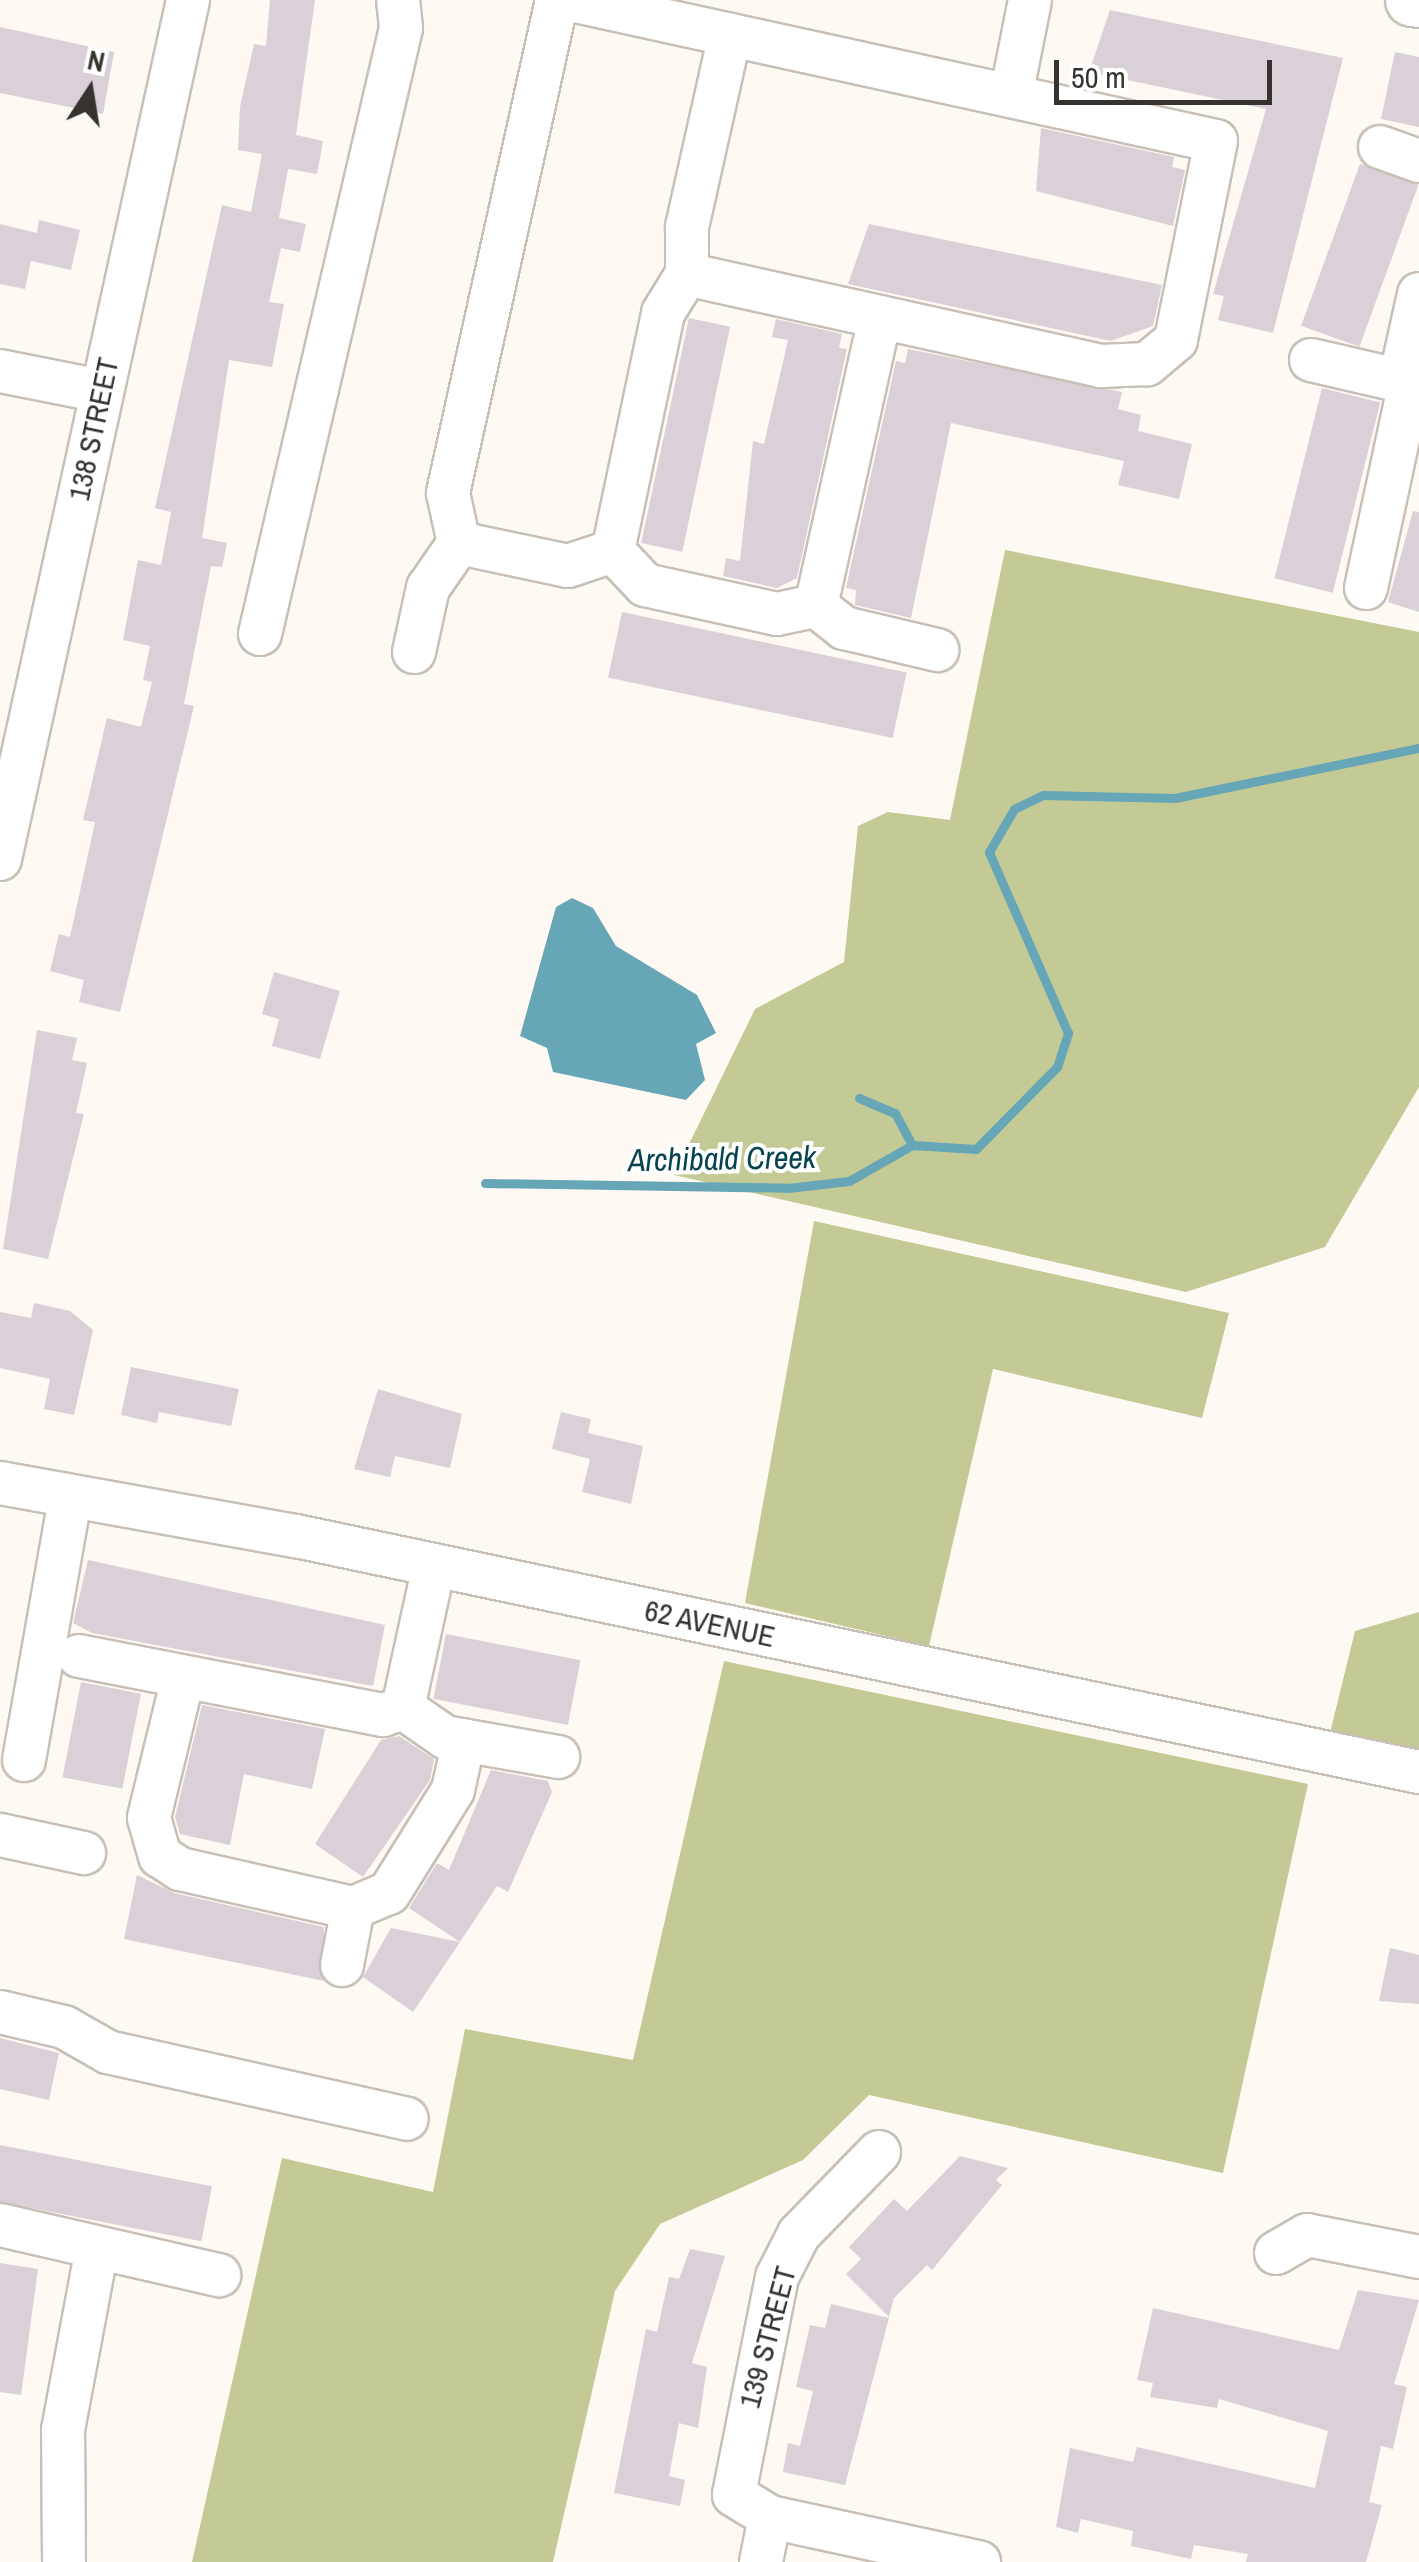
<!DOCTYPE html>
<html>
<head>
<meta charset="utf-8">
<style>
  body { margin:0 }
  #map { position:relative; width:1419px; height:2562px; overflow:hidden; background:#fef9f3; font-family:"Archivo Narrow",sans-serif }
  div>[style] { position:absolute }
  .forest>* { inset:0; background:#c4ca95 }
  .water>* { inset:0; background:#66a6b6 }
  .stream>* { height:9px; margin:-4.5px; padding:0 4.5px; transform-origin:4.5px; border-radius:4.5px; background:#66a6b6 }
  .building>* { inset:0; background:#d9d0d8; transform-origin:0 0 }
  .roads { filter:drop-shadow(2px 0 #c8bfb7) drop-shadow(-2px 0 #c8bfb7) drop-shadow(0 2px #c8bfb7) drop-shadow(0 -2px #c8bfb7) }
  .minor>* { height:42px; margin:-21px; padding:0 21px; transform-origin:21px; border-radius:21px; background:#fff }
  .major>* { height:52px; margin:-26px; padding:0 26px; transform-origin:26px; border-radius:26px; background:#fff }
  span { translate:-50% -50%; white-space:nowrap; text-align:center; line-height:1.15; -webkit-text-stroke:8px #fff; paint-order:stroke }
  .street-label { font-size:30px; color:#35322f }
  .water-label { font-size:32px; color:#06444f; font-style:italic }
  .north { position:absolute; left:40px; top:40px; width:100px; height:100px; -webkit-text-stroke:8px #fff; paint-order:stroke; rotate:12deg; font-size:28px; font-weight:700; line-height:40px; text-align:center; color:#35322f }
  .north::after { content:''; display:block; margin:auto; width:35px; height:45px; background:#35322f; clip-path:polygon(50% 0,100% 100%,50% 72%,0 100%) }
  .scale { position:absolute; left:1054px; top:60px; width:218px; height:45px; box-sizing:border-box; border:5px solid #35322f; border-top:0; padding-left:12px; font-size:30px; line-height:35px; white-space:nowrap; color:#35322f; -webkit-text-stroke:8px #fff; paint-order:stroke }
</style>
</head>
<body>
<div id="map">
  <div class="forest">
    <i style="clip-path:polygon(1005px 550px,1419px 632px,1419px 1087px,1325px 1247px,1186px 1292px,674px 1175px,755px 1009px,844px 962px,858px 826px,888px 812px,950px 820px)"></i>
    <i style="clip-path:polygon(814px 1221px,1229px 1313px,1202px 1418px,993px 1369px,929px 1646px,745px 1603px)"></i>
    <i style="clip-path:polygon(1419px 1612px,1419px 1749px,1330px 1733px,1355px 1631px)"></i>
    <i style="clip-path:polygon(724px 1661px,1308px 1784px,1223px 2173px,869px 2095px,803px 2160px,660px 2224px,615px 2291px,553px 2562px,192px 2562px,282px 2158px,433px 2192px,465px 2029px,633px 2060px)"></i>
  </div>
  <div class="water">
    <i style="clip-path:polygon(572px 898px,593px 908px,616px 946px,697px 995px,716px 1033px,696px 1044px,705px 1080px,686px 1100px,553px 1072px,547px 1048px,520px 1036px,556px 907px)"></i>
  </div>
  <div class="stream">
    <i style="left:859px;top:1098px;width:39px;rotate:23deg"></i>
    <i style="left:895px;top:1113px;width:36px;rotate:62deg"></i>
    <i style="left:485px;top:1183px;width:303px;rotate:0.9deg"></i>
    <i style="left:788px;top:1188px;width:61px;rotate:-6.5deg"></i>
    <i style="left:849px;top:1181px;width:73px;rotate:-29.7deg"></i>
    <i style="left:912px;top:1145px;width:64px;rotate:3.6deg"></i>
    <i style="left:976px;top:1149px;width:115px;rotate:-45.4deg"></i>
    <i style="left:1057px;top:1067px;width:36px;rotate:-72deg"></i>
    <i style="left:1068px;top:1033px;width:197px;rotate:-113.6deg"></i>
    <i style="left:989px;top:852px;width:50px;rotate:-59.8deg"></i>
    <i style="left:1014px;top:809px;width:32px;rotate:-26deg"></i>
    <i style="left:1043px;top:795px;width:132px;rotate:1.3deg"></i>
    <i style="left:1175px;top:798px;width:249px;rotate:-11.6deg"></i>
  </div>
  <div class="building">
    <i style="clip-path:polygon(270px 0,315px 0,296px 135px,323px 141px,317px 174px,288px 169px,279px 218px,306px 224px,300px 252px,281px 248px,269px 302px,284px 304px,272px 367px,229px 360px,202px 538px,227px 543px,222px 567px,211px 566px,184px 704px,194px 706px,120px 1012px,79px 1002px,84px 980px,50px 971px,59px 934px,70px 937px,95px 822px,83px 820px,107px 718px,141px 727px,152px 682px,143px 680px,150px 646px,123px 640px,138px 560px,161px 565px,171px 512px,155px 508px,222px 205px,251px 212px,262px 154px,238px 150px,240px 107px,254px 44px,266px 46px)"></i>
    <i style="clip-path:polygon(1110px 10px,1343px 58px,1273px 333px,1218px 320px,1224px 296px,1213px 294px,1266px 109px,1089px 72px)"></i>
    <i style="clip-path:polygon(0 27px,114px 52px,103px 114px,0 93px)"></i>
    <i style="clip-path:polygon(1395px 52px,1419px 57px,1419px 127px,1381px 119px)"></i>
    <i style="clip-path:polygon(1041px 128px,1174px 157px,1172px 167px,1185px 170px,1173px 226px,1036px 191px)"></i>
    <i style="left:1360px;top:164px;width:62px;height:172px;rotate:20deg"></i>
    <i style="clip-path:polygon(39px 220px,80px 230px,71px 270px,31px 261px,25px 289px,0 284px,0 224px,37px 233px)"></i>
    <i style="clip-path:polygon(869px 224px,1162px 285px,1153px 326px,1111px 341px,848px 284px)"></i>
    <i style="left:689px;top:318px;width:42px;height:230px;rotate:12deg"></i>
    <i style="clip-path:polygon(776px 319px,842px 334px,839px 348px,847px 349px,797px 578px,777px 588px,723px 576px,726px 558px,740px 561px,753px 441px,764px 444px,788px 340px,772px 337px)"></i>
    <i style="clip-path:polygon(908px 349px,1122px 392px,1118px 409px,1141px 415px,1138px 431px,1192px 444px,1179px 499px,1118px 485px,1124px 461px,951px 423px,911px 618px,855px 605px,856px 590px,846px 588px,896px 361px,905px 363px)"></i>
    <i style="left:1322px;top:388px;width:60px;height:196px;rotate:14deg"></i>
    <i style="clip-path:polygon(1413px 511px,1419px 512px,1419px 612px,1388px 602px)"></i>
    <i style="left:622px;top:612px;width:291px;height:67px;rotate:12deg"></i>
    <i style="clip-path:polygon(274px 972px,340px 991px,320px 1059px,272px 1046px,279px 1019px,262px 1014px)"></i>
    <i style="clip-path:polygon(37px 1030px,77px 1038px,72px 1060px,87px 1063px,76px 1113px,84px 1114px,48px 1259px,3px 1249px)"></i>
    <i style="clip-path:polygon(34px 1303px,70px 1311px,93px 1330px,74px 1415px,44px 1409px,50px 1379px,0 1368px,0 1312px,31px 1318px)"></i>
    <i style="clip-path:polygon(131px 1367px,239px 1389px,231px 1426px,159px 1412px,157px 1423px,121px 1415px)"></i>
    <i style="clip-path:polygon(378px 1389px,462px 1414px,450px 1468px,395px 1456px,390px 1477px,354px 1469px)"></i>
    <i style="clip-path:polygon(561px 1412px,591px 1419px,588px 1433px,643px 1446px,631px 1504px,582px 1492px,590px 1459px,552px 1449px)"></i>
    <i style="clip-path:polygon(88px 1560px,385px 1625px,373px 1686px,92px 1633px,73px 1623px)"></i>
    <i style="left:446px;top:1634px;width:137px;height:66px;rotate:11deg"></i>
    <i style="left:81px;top:1682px;width:61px;height:97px;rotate:11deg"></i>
    <i style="clip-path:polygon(202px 1705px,325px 1729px,312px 1789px,244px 1774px,230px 1845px,180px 1834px,175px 1817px)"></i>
    <i style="clip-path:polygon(399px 1736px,434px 1759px,430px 1780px,363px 1877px,315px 1844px,381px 1740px)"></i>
    <i style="clip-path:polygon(491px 1770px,548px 1781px,552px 1792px,508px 1892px,497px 1886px,460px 1942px,409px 1908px,437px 1863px,449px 1870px)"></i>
    <i style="clip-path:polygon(137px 1875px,174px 1893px,324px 1927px,324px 1981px,124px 1939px)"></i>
    <i style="clip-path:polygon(391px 1928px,460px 1942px,413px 2012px,363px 1977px)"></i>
    <i style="clip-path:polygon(1390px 1948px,1419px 1955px,1419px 2004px,1379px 2001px)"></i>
    <i style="clip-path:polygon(0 2038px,59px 2053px,49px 2100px,0 2089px)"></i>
    <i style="left:0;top:2145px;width:216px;height:56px;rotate:11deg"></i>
    <i style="clip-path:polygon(960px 2156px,1008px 2168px,996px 2180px,1002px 2185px,932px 2270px,927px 2265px,894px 2298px,889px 2317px,846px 2274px,861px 2259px,849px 2247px,894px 2199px,907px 2211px)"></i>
    <i style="clip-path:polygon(690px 2249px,725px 2256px,692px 2363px,707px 2367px,698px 2428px,679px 2423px,669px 2476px,685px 2480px,680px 2506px,614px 2493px,646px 2329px,657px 2332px,669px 2277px,679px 2279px)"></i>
    <i style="clip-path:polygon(0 2263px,38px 2269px,21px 2395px,0 2392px)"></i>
    <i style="clip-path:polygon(1358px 2290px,1419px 2300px,1394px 2384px,1407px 2387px,1393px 2449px,1381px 2446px,1369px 2502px,1382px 2505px,1366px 2562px,1246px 2562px,1248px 2554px,1194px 2545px,1191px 2559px,1131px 2546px,1133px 2531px,1081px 2519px,1078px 2533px,1056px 2527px,1070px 2448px,1133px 2462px,1137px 2447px,1315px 2488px,1328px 2431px,1219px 2399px,1217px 2408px,1150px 2397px,1153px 2383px,1137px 2380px,1153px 2308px,1339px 2350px)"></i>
    <i style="clip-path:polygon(831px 2304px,889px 2318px,845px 2485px,783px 2472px,788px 2443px,800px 2446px,813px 2391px,796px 2387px,810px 2325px,825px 2328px)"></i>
  </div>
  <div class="roads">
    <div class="minor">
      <i style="left:571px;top:0;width:660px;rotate:12.33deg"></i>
      <i style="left:1216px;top:141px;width:203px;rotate:101.4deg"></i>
      <i style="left:1176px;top:340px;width:38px;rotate:140deg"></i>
      <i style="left:1147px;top:364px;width:46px;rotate:177.5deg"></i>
      <i style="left:1101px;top:366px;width:424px;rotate:-167.5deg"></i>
      <i style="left:1011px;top:96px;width:98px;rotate:-78.8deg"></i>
      <i style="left:1380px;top:147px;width:41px;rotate:19.7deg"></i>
      <i style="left:1311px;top:360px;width:111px;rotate:13deg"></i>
      <i style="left:0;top:371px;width:103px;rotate:11.2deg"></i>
      <i style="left:1400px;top:380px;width:88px;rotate:-77.5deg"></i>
      <i style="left:459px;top:543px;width:111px;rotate:11.9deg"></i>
      <i style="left:568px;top:566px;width:47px;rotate:-18.4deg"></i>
      <i style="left:613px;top:551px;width:47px;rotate:46.7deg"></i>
      <i style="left:645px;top:585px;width:135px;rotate:12.4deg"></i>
      <i style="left:777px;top:614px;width:40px;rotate:-12deg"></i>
      <i style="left:816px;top:606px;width:36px;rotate:38deg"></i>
      <i style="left:844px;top:628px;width:96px;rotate:13.3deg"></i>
      <i style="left:613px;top:551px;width:243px;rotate:-78.1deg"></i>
      <i style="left:663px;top:313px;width:46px;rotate:-58.4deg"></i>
      <i style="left:687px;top:274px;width:47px;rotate:-90deg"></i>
      <i style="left:687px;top:227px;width:197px;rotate:-77.4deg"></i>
      <i style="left:1366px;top:588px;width:211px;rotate:-77.9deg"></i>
      <i style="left:816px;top:606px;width:296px;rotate:-77.5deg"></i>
      <i style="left:260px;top:634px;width:622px;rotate:-76.9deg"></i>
      <i style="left:401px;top:28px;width:28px;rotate:-96deg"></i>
      <i style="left:414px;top:652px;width:66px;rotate:-77.7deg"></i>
      <i style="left:428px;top:588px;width:55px;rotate:-55.4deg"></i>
      <i style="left:459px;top:543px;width:51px;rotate:-102.4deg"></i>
      <i style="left:448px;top:493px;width:505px;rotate:-77.53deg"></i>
      <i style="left:0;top:859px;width:879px;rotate:-77.65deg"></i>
      <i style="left:0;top:1483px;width:301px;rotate:10.2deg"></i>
      <i style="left:296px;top:1536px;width:1148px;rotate:11.87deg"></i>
      <i style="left:79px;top:1656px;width:310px;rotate:11deg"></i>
      <i style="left:383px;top:1715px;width:21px;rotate:-19deg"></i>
      <i style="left:403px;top:1708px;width:145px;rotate:-77.7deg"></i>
      <i style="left:183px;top:1678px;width:144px;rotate:103.7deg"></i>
      <i style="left:149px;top:1818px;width:40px;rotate:74deg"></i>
      <i style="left:160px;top:1856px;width:24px;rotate:33deg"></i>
      <i style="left:180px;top:1869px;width:177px;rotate:12.7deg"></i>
      <i style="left:353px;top:1908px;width:39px;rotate:-23deg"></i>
      <i style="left:389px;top:1893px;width:121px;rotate:-58.1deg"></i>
      <i style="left:453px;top:1790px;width:51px;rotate:-77.6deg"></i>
      <i style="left:403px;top:1708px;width:51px;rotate:34.6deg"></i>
      <i style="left:445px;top:1737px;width:115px;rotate:10deg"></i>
      <i style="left:24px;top:1760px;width:266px;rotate:-80deg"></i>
      <i style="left:0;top:1835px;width:86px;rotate:12.1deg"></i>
      <i style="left:342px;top:1965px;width:58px;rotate:-79.1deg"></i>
      <i style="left:0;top:2012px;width:66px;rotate:13.2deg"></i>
      <i style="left:64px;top:2027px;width:51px;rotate:29.6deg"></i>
      <i style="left:108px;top:2052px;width:306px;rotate:12.6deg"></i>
      <i style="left:879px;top:2152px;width:115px;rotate:134.3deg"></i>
      <i style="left:799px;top:2234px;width:48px;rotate:117.1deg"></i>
      <i style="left:777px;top:2277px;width:222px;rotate:101.2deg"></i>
      <i style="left:734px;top:2495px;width:42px;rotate:31.4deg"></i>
      <i style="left:770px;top:2517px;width:214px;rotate:12.2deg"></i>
      <i style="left:0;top:2225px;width:225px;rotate:12.9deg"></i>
      <i style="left:1276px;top:2253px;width:36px;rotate:-30deg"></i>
      <i style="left:1307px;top:2235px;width:114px;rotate:11.1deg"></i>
      <i style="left:64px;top:2562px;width:132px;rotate:-90.4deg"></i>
      <i style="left:63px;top:2430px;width:185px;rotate:-79.4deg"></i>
      <i style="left:761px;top:2562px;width:46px;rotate:-78.7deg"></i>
    </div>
    <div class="major">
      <i style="left:1412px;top:0;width:7px;rotate:8deg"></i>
    </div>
  </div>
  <div class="street-label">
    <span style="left:93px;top:429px;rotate:-78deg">138 STREET</span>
    <span style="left:710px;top:1623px;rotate:12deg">62 AVENUE</span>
    <span style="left:767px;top:2337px;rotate:-75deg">139 STREET</span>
  </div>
  <div class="water-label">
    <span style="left:722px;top:1159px;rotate:-1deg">Archibald Creek</span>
  </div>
  <div class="north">N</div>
  <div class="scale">50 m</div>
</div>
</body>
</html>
